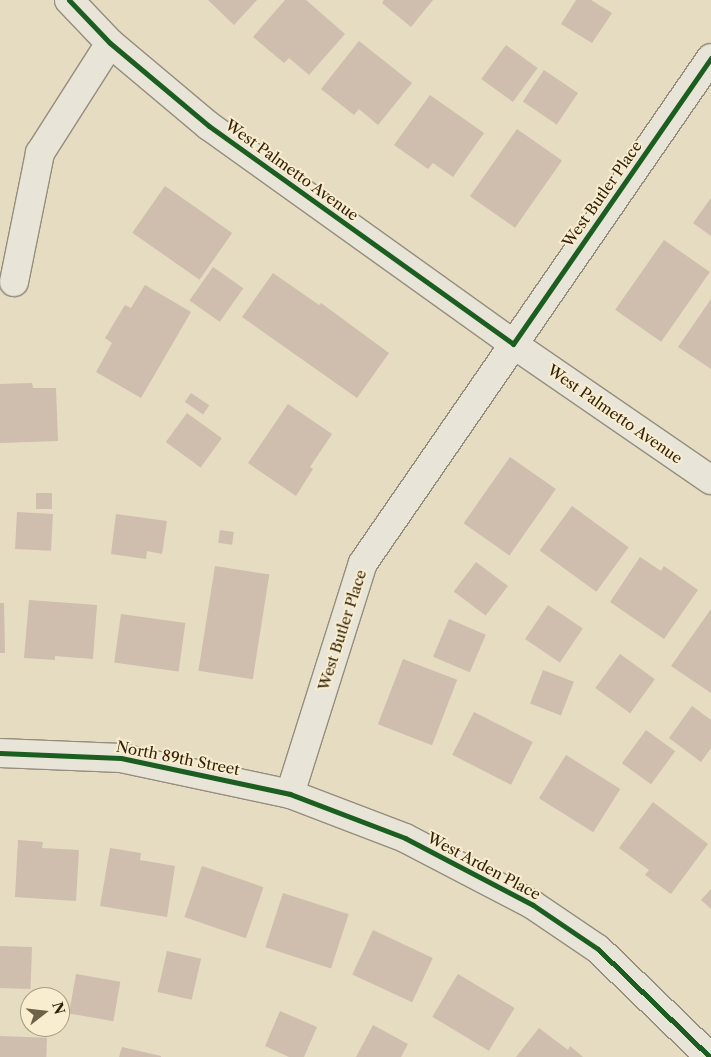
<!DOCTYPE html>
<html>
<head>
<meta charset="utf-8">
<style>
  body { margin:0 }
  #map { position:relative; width:711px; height:1057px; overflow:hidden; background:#e5dcc2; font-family:"Libre Caslon Text",serif }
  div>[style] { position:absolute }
  .building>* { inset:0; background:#cfbdae; transform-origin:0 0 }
  .roads { filter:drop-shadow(1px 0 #958d7c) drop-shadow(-1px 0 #958d7c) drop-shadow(0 1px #958d7c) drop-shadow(0 -1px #958d7c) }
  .minor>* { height:28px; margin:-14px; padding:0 14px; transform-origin:14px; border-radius:14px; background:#e9e4d8 }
  .cycleway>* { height:5px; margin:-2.5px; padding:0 2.5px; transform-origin:2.5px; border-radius:2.5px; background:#1b5e20 }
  span { translate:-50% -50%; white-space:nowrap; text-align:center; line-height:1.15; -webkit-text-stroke:4px #f8edce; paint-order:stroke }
  .street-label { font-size:15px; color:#311f08 }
  .north { position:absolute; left:20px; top:987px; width:50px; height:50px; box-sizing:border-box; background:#f8edce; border:1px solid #a89b7f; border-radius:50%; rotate:74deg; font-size:14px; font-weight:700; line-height:20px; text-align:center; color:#311f08 }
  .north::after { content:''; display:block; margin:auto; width:18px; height:22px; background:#706149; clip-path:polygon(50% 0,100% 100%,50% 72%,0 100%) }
</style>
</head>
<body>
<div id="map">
  <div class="building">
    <i style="clip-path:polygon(208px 0,257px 0,234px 25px)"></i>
    <i style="clip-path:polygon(285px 0,306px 0,345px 34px,309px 75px,289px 58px,284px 63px,253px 37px)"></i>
    <i style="clip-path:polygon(384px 0,433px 0,411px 27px,382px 3px)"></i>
    <i style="clip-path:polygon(576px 0,591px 0,612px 13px,592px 43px,561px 24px)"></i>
    <i style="clip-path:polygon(359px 41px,412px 83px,378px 125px,359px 109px,354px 115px,321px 89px)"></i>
    <i style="left:506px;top:45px;width:39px;height:42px;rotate:36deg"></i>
    <i style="left:544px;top:70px;width:41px;height:38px;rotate:34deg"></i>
    <i style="clip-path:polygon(430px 95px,484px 133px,453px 177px,433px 163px,428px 169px,394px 145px)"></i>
    <i style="left:517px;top:129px;width:55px;height:82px;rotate:35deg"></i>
    <i style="left:165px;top:186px;width:82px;height:57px;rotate:35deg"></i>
    <i style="clip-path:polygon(711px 198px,711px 236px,693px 223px)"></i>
    <i style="left:664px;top:240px;width:56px;height:85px;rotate:35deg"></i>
    <i style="left:213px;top:267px;width:37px;height:41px;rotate:35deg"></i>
    <i style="clip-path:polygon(273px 273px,319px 305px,321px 303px,389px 353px,357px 398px,242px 317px)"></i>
    <i style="clip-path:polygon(145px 285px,191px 312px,141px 398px,96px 372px,112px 343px,105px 338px,125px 305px,131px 308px)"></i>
    <i style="clip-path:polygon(711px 299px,711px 369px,678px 347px)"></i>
    <i style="clip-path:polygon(32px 383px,33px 388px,56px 388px,58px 441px,0 443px,0 384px)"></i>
    <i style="left:191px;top:393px;width:22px;height:11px;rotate:34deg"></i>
    <i style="clip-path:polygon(288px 404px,332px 434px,310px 467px,313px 469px,296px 496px,248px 463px)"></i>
    <i style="left:187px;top:413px;width:43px;height:36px;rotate:36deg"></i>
    <i style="left:510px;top:457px;width:56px;height:81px;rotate:35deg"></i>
    <i style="left:36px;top:493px;width:16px;height:16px"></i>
    <i style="left:572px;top:506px;width:70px;height:55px;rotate:36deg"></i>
    <i style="left:17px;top:512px;width:36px;height:37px;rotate:3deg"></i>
    <i style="clip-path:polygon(116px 514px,167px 521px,162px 554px,147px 551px,146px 559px,111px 554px)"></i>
    <i style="left:220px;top:530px;width:14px;height:13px;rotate:8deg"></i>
    <i style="clip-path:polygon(640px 557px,661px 571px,664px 566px,698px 590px,664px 639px,610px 602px)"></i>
    <i style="left:476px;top:562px;width:40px;height:37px;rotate:37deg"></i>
    <i style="left:215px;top:566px;width:55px;height:106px;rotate:9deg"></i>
    <i style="clip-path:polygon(29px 600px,97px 605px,93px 659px,55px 656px,55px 660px,24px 658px)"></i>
    <i style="clip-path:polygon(0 603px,4px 603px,5px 653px,0 653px)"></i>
    <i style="left:548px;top:605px;width:42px;height:41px;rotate:34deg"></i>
    <i style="clip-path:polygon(711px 609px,711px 693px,671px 666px)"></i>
    <i style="left:121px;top:614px;width:65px;height:49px;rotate:8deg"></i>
    <i style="left:449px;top:619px;width:40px;height:41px;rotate:23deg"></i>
    <i style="left:620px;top:654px;width:43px;height:42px;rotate:36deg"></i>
    <i style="left:403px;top:659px;width:58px;height:70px;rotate:21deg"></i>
    <i style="left:543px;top:670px;width:33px;height:36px;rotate:21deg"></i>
    <i style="clip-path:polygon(692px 706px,711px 720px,711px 748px,701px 762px,669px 738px)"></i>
    <i style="left:474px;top:712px;width:66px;height:48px;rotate:27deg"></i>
    <i style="left:646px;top:730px;width:36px;height:41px;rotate:36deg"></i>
    <i style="left:566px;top:755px;width:64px;height:51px;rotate:32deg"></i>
    <i style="clip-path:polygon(653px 802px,708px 844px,671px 894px,645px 875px,649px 870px,619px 848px)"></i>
    <i style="clip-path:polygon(18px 840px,43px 842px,42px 848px,79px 850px,76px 901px,15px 897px)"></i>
    <i style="clip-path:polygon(110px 848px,141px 853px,140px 860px,175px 866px,167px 917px,100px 906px)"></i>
    <i style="left:202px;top:866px;width:65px;height:54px;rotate:19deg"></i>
    <i style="clip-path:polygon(711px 889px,711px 909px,701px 900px)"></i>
    <i style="left:283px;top:893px;width:69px;height:57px;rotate:18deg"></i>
    <i style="left:373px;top:930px;width:66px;height:49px;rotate:25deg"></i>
    <i style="left:0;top:946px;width:32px;height:42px;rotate:2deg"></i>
    <i style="left:167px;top:951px;width:35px;height:42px;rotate:13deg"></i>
    <i style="left:76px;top:974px;width:45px;height:40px;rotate:10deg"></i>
    <i style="left:458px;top:974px;width:66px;height:50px;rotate:31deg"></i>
    <i style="clip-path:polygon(280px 1011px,317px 1027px,304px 1057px,289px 1057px,265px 1046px)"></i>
    <i style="clip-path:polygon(373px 1025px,408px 1044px,401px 1057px,356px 1057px)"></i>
    <i style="clip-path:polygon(539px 1028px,568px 1050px,570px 1046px,583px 1057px,516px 1057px)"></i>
    <i style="left:0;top:1036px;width:47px;height:21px;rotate:2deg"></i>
    <i style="clip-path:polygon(122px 1047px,161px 1056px,161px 1057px,119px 1057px)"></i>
  </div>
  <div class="roads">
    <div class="minor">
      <i style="left:69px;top:0;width:59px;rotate:46.4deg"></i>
      <i style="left:110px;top:43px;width:129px;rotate:40deg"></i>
      <i style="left:209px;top:126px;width:374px;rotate:35.6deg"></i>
      <i style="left:513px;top:344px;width:240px;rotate:34.5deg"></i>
      <i style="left:14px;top:282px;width:132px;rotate:-78.6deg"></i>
      <i style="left:40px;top:153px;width:130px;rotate:-57.5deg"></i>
      <i style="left:0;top:753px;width:121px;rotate:2.4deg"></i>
      <i style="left:121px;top:758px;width:173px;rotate:12deg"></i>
      <i style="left:290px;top:794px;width:123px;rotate:20.9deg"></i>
      <i style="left:405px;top:838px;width:144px;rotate:27.6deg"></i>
      <i style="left:533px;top:905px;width:78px;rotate:34.1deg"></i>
      <i style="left:598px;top:949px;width:156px;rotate:44deg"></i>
      <i style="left:290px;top:794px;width:242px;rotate:-72.5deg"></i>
      <i style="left:363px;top:563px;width:613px;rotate:-55.43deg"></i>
    </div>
  </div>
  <div class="cycleway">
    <i style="left:69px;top:0;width:59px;rotate:46.4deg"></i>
    <i style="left:110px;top:43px;width:129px;rotate:40deg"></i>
    <i style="left:209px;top:126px;width:374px;rotate:35.6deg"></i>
    <i style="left:513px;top:344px;width:348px;rotate:-55.3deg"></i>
    <i style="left:0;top:753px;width:121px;rotate:2.4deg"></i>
    <i style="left:121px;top:758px;width:173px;rotate:12deg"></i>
    <i style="left:290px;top:794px;width:123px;rotate:20.9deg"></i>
    <i style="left:405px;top:838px;width:144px;rotate:27.6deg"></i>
    <i style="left:533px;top:905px;width:78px;rotate:34.1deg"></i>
    <i style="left:598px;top:949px;width:156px;rotate:44deg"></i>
  </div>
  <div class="street-label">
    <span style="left:292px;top:170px;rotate:36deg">West Palmetto Avenue</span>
    <span style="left:602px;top:194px;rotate:-55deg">West Butler Place</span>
    <span style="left:615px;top:414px;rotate:35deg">West Palmetto Avenue</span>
    <span style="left:342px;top:630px;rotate:-72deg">West Butler Place</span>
    <span style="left:178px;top:758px;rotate:11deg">North 89th Street</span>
    <span style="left:484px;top:866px;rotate:28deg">West Arden Place</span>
  </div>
  <div class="north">N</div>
</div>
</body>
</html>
